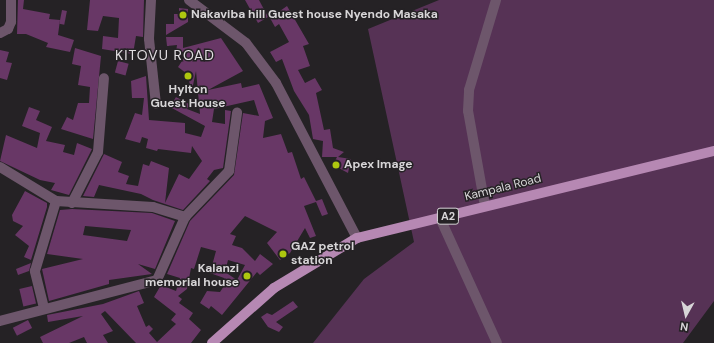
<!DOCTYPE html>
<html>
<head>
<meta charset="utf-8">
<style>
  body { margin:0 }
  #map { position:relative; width:714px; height:343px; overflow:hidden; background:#252225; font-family:"DM Sans",sans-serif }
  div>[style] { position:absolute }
  .green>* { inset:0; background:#563255 }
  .building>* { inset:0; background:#683766; transform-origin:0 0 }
  .minor>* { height:10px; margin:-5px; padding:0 5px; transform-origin:5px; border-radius:5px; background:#6d566b }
  .major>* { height:10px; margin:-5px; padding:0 5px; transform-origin:5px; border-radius:5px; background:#b688b3 }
  .dots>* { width:11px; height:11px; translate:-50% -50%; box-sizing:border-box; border:2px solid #252225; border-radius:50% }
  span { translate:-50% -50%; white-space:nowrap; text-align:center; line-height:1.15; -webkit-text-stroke:3px #252225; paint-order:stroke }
  .shield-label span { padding:1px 3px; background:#252225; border:1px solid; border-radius:3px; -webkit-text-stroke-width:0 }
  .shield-label { font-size:11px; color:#d7d5d7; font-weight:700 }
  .poi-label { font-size:12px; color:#d7d5d7; font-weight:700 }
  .left { translate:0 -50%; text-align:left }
  .right { translate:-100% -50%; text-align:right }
  .street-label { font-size:12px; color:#d7d5d7 }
  .quarter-label { font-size:14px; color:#e2dee2; letter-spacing:1px }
  .north { position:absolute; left:666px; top:295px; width:40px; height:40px; -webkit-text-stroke:3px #252225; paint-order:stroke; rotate:188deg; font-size:11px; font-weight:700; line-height:16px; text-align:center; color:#d7d5d7 }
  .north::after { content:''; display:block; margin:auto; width:14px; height:18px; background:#d7d5d7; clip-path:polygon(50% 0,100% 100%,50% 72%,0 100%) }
</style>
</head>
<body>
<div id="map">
  <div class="green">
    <i style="clip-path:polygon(439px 0,714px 0,714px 301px,683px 343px,313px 343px,364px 279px,414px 242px,368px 29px)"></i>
  </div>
  <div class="building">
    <i style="clip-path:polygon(18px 0,24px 0,23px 9px,50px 14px,49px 19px,60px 20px,58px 35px,74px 40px,70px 52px,46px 47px,48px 43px,26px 34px,17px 34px)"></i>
    <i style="clip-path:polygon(90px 0,144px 0,143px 37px,136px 36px,133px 54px,102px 49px,103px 36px,118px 38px,119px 18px,103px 16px,98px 31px,87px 30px)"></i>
    <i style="clip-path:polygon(245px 0,259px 0,268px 17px,258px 23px)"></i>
    <i style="clip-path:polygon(287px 6px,309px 44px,303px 46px,310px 66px,298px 70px,305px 83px,315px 78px,322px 90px,316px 93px,324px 130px,330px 129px,333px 148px,344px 152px,338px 157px,351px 159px,348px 173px,333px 165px,337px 157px,322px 157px,323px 141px,313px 139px,309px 115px,294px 91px,282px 59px,276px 62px,270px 52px,289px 42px,279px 24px,275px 27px,270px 18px)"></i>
    <i style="clip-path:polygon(179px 8px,188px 9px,188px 22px,166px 35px,166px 24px,174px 24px,174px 14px,179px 14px)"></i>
    <i style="left:62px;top:10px;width:5px;height:14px;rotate:11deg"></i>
    <i style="clip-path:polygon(evenodd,166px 37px,183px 37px,183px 48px,221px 38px,243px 71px,208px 90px,241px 83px,242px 88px,259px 84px,273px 118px,265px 121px,263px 138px,281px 134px,288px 153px,292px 152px,301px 179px,304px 177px,316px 201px,322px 199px,328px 214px,322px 216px,316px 202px,304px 206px,316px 236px,310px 238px,305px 228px,290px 253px,280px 260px,267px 243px,277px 232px,245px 216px,230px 234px,236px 236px,232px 245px,242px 248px,255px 261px,260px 254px,273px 264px,260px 275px,257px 272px,222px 315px,211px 306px,209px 309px,200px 303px,207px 291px,220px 292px,226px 283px,224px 278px,210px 273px,216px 251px,201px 247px,194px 269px,191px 268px,187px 289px,178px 296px,182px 299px,179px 303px,193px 313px,189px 319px,201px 330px,191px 343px,136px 343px,105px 311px,101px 314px,113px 331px,103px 335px,108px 343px,87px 343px,84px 337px,69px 343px,43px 343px,40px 337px,83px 316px,48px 322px,47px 315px,103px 304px,139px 291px,144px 303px,137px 306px,146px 327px,149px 325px,153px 329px,149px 333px,157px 342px,176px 324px,171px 320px,176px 314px,154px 297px,161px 285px,176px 291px,180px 278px,167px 274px,190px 221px,234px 175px,243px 113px,259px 116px,254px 100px,214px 109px,212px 122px,225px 124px,225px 110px,231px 111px,223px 168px,214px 170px,207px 179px,210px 181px,183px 210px,153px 200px,141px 194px,99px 185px,94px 197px,83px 196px,104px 154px,122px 162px,118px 172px,129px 176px,126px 184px,138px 186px,143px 164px,149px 166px,151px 161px,169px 168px,165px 203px,179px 174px,189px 179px,202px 161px,192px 146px,191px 153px,158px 149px,157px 151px,146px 148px,148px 139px,142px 137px,140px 143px,125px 139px,135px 113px,142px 115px,144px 98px,132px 98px,131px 81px,146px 76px,149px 120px,185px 123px,185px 133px,201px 137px,205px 126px,170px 107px,176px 97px,189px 104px,187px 109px,200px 114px,196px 71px,192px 90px,186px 73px,178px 67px,188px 52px,176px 52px,177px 45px,167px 46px,166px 37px,228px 260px,245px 265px,237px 280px,225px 272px,228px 260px)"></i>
    <i style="clip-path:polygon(75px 48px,101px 56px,93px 139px,61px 129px,67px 117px,73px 120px,78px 103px,89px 103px,90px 87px,78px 85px,81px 66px,72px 64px)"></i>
    <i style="clip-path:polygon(0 50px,9px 52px,6px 62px,12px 63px,7px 80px,0 78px)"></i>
    <i style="left:118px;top:61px;width:11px;height:12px;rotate:15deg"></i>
    <i style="clip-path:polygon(29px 107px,40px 111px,36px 120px,52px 127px,46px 141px,65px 145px,63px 152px,74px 155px,77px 143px,92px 149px,69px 195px,51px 190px,55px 183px,40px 180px,0 161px,6px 135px,37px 148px,40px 133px,22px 126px)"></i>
    <i style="clip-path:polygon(25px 191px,47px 203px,47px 207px,31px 260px,24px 257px,29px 246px,15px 235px,23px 226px,13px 221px,12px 215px)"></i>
    <i style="clip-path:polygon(evenodd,72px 209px,152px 213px,175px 221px,155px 269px,138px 264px,152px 274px,109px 280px,109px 284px,49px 301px,42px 269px,83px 259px,47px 254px,60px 210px,72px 209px,85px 226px,131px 230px,127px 241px,83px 235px,85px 226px)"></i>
    <i style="clip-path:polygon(31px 263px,29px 271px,18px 275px,16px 269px)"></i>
    <i style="left:32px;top:286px;width:18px;height:13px;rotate:77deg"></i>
    <i style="clip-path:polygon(293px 301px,298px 307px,276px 322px,283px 327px,279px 332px,268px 327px,261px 317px,267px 313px,272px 315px)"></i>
    <i style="left:28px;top:320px;width:9px;height:17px;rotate:63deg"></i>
  </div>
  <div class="minor">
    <i style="left:151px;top:0;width:39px;rotate:93deg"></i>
    <i style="left:149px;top:39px;width:65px;rotate:83.9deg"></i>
    <i style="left:189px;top:0;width:71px;rotate:37deg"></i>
    <i style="left:246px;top:43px;width:50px;rotate:53.1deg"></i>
    <i style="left:276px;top:83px;width:175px;rotate:62.4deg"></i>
    <i style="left:0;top:33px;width:9px;rotate:-27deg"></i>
    <i style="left:8px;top:29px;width:8px;rotate:-67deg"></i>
    <i style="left:11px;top:22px;width:22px;rotate:-90deg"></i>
    <i style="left:0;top:167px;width:66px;rotate:31.3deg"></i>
    <i style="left:56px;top:201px;width:97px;rotate:3.5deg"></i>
    <i style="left:153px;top:207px;width:34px;rotate:17deg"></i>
    <i style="left:72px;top:203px;width:57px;rotate:-63deg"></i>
    <i style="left:98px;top:152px;width:74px;rotate:-85.4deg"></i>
    <i style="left:485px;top:206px;width:97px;rotate:-100.1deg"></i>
    <i style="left:468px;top:111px;width:21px;rotate:-87deg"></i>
    <i style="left:469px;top:90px;width:94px;rotate:-73.3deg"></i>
    <i style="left:440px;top:218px;width:137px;rotate:65.5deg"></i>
    <i style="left:44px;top:308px;width:38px;rotate:-104deg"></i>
    <i style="left:35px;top:271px;width:73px;rotate:-73.3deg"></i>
    <i style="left:0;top:321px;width:162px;rotate:-14.6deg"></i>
    <i style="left:157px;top:280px;width:69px;rotate:-66deg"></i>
    <i style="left:185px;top:217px;width:64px;rotate:-46.3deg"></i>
    <i style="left:229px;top:171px;width:59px;rotate:-82.1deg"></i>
  </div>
  <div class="major">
    <i style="left:212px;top:343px;width:83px;rotate:-41.6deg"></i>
    <i style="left:274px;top:288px;width:97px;rotate:-31.1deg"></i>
    <i style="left:357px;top:238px;width:367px;rotate:-13.7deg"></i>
  </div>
  <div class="dots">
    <i style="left:183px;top:15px;background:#adc60f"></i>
    <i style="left:188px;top:76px;background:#adc60f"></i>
    <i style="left:336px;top:165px;background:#adc60f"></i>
    <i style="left:283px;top:254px;background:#adc60f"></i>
    <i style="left:247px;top:276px;background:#adc60f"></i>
  </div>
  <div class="shield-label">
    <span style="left:448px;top:216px">A2</span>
  </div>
  <div class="poi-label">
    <span class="left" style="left:191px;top:15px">Nakaviba hill Guest house Nyendo Masaka</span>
    <span style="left:188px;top:97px">Hylton<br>Guest House</span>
    <span class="left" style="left:344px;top:165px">Apex Image</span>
    <span class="left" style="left:291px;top:254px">GAZ petrol<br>station</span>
    <span class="right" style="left:239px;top:276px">Kalanzi<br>memorial house</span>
  </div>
  <div class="street-label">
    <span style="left:503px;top:188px;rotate:-14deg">Kampala Road</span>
  </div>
  <div class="quarter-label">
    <span style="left:165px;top:55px">KITOVU ROAD</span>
  </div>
  <div class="north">N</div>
</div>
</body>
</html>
